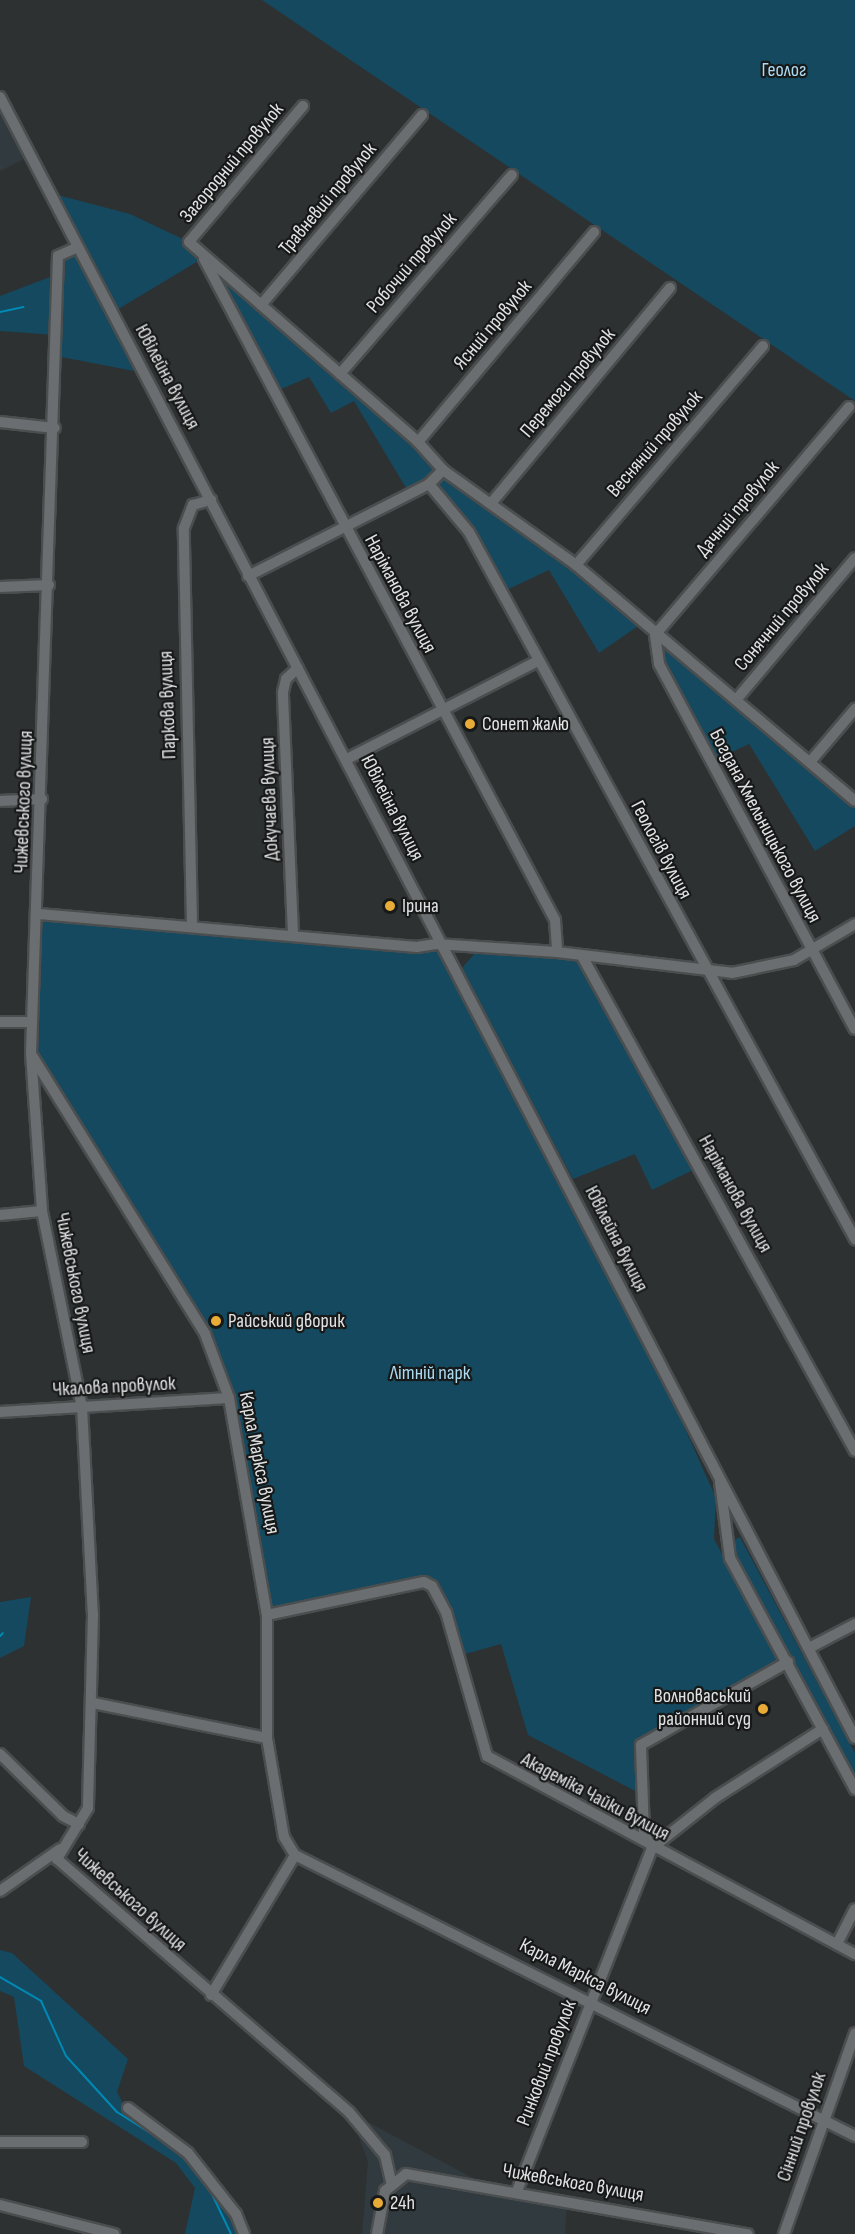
<!DOCTYPE html>
<html>
<head>
<meta charset="utf-8">
<style>
  body { margin:0 }
  #map { position:relative; width:855px; height:2234px; overflow:hidden; background:#2e3132; font-family:"Sofia Sans Condensed",sans-serif }
  div>[style] { position:absolute }
  .built>* { inset:0; background:#313a3f }
  .green>* { inset:0; background:#14495f }
  .stream>* { height:2px; margin:-1px; padding:0 1px; transform-origin:1px; border-radius:1px; background:#0089b4 }
  .roads { filter:drop-shadow(2px 0 #4b4e4f) drop-shadow(-2px 0 #4b4e4f) drop-shadow(0 2px #4b4e4f) drop-shadow(0 -2px #4b4e4f) }
  .minor>* { height:10px; margin:-5px; padding:0 5px; transform-origin:5px; border-radius:5px; background:#6b6e70 }
  .dots>* { width:16px; height:16px; translate:-50% -50%; box-sizing:border-box; border:3px solid #171919; border-radius:50% }
  span { translate:-50% -50%; white-space:nowrap; text-align:center; line-height:1.15; -webkit-text-stroke:4.5px #171919; paint-order:stroke }
  .park-label { font-size:20px; color:#abdaf1 }
  .street-label { font-size:20px; color:#e1e3e4 }
  .poi-label { font-size:20px; color:#e1e3e4 }
  .left { translate:0 -50%; text-align:left }
  .right { translate:-100% -50%; text-align:right }
</style>
</head>
<body>
<div id="map">
  <div class="built">
    <i style="clip-path:polygon(2px 110px,26px 158px,0 171px,0 111px)"></i>
    <i style="clip-path:polygon(349px 2112px,488px 2186px,567px 2201px,565px 2234px,362px 2234px,368px 2161px)"></i>
  </div>
  <div class="green">
    <i style="clip-path:polygon(262px 0,855px 0,855px 401px,346px 57px)"></i>
    <i style="clip-path:polygon(54px 194px,130px 214px,189px 242px,443px 470px,493px 501px,641px 624px,599px 653px,549px 570px,502px 592px,469px 532px,429px 484px,409px 493px,354px 401px,331px 413px,309px 377px,272px 393px,200px 260px,115px 311px)"></i>
    <i style="clip-path:polygon(74px 249px,134px 371px,56px 356px,56px 335px,0 331px,0 296px,58px 274px,58px 256px)"></i>
    <i style="clip-path:polygon(655px 635px,855px 801px,855px 826px,815px 851px,749px 744px,711px 762px,659px 664px)"></i>
    <i style="clip-path:polygon(39px 914px,436px 944px,678px 1413px,716px 1498px,714px 1539px,780px 1661px,641px 1745px,641px 1794px,528px 1735px,501px 1644px,458px 1656px,438px 1580px,267px 1615px,229px 1398px,205px 1334px,31px 1053px)"></i>
    <i style="clip-path:polygon(476px 952px,580px 961px,695px 1169px,652px 1190px,635px 1154px,573px 1179px,461px 969px)"></i>
    <i style="clip-path:polygon(740px 1537px,855px 1753px,855px 1785px,725px 1545px)"></i>
    <i style="clip-path:polygon(31px 1597px,24px 1646px,0 1658px,0 1602px)"></i>
    <i style="clip-path:polygon(0 1950px,12px 1953px,128px 2059px,117px 2092px,126px 2109px,188px 2153px,244px 2234px,185px 2234px,195px 2188px,176px 2163px,24px 2066px,14px 1997px,0 1991px)"></i>
  </div>
  <div class="stream">
    <i style="left:0;top:312px;width:24px;rotate:-12deg"></i>
    <i style="left:0;top:1636px;width:4px;rotate:-45deg"></i>
    <i style="left:0;top:1977px;width:48px;rotate:30.3deg"></i>
    <i style="left:41px;top:2001px;width:60px;rotate:65.6deg"></i>
    <i style="left:66px;top:2056px;width:76px;rotate:47.7deg"></i>
    <i style="left:117px;top:2112px;width:64px;rotate:32.2deg"></i>
    <i style="left:180px;top:2153px;width:50px;rotate:51.5deg"></i>
    <i style="left:211px;top:2192px;width:47px;rotate:64.5deg"></i>
  </div>
  <div class="roads">
    <div class="minor">
      <i style="left:0;top:97px;width:1850px;rotate:62.48deg"></i>
      <i style="left:303px;top:106px;width:177px;rotate:130deg"></i>
      <i style="left:189px;top:242px;width:304px;rotate:41.1deg"></i>
      <i style="left:418px;top:442px;width:38px;rotate:48deg"></i>
      <i style="left:443px;top:470px;width:163px;rotate:35.5deg"></i>
      <i style="left:576px;top:565px;width:365px;rotate:40.2deg"></i>
      <i style="left:78px;top:247px;width:22px;rotate:156deg"></i>
      <i style="left:58px;top:256px;width:797px;rotate:91.94deg"></i>
      <i style="left:31px;top:1053px;width:158px;rotate:86deg"></i>
      <i style="left:42px;top:1211px;width:200px;rotate:78.5deg"></i>
      <i style="left:82px;top:1407px;width:207px;rotate:87deg"></i>
      <i style="left:93px;top:1614px;width:194px;rotate:91.5deg"></i>
      <i style="left:88px;top:1808px;width:60px;rotate:121.3deg"></i>
      <i style="left:57px;top:1859px;width:386px;rotate:40.9deg"></i>
      <i style="left:349px;top:2112px;width:56px;rotate:50.1deg"></i>
      <i style="left:385px;top:2155px;width:27px;rotate:77deg"></i>
      <i style="left:204px;top:259px;width:748px;rotate:62.03deg"></i>
      <i style="left:555px;top:920px;width:32px;rotate:86deg"></i>
      <i style="left:261px;top:305px;width:249px;rotate:-49.7deg"></i>
      <i style="left:340px;top:374px;width:263px;rotate:-49.2deg"></i>
      <i style="left:849px;top:407px;width:299px;rotate:130.4deg"></i>
      <i style="left:655px;top:635px;width:29px;rotate:82deg"></i>
      <i style="left:659px;top:664px;width:414px;rotate:61.8deg"></i>
      <i style="left:0;top:422px;width:55px;rotate:6.2deg"></i>
      <i style="left:418px;top:442px;width:274px;rotate:-50deg"></i>
      <i style="left:429px;top:484px;width:62px;rotate:50.2deg"></i>
      <i style="left:469px;top:532px;width:806px;rotate:61.37deg"></i>
      <i style="left:493px;top:501px;width:277px;rotate:-50.3deg"></i>
      <i style="left:576px;top:565px;width:288px;rotate:-49.5deg"></i>
      <i style="left:248px;top:576px;width:203px;rotate:-26.9deg"></i>
      <i style="left:429px;top:484px;width:20px;rotate:-45deg"></i>
      <i style="left:0;top:587px;width:49px;rotate:-2.3deg"></i>
      <i style="left:736px;top:700px;width:185px;rotate:-50deg"></i>
      <i style="left:347px;top:759px;width:215px;rotate:-27.2deg"></i>
      <i style="left:810px;top:762px;width:70px;rotate:-49.7deg"></i>
      <i style="left:0;top:801px;width:42px;rotate:-2.7deg"></i>
      <i style="left:39px;top:914px;width:379px;rotate:5deg"></i>
      <i style="left:417px;top:947px;width:19px;rotate:-9deg"></i>
      <i style="left:436px;top:944px;width:121px;rotate:3.8deg"></i>
      <i style="left:557px;top:952px;width:176px;rotate:6.8deg"></i>
      <i style="left:732px;top:973px;width:63px;rotate:-11.8deg"></i>
      <i style="left:794px;top:960px;width:71px;rotate:-30.5deg"></i>
      <i style="left:192px;top:925px;width:397px;rotate:-91.2deg"></i>
      <i style="left:184px;top:528px;width:25px;rotate:-69deg"></i>
      <i style="left:193px;top:505px;width:19px;rotate:-16deg"></i>
      <i style="left:293px;top:934px;width:242px;rotate:-92.4deg"></i>
      <i style="left:283px;top:692px;width:13px;rotate:-77deg"></i>
      <i style="left:286px;top:679px;width:16px;rotate:-43deg"></i>
      <i style="left:582px;top:956px;width:565px;rotate:61.12deg"></i>
      <i style="left:0;top:1022px;width:31px"></i>
      <i style="left:31px;top:1054px;width:330px;rotate:58.1deg"></i>
      <i style="left:205px;top:1334px;width:68px;rotate:69.4deg"></i>
      <i style="left:229px;top:1398px;width:220px;rotate:80.1deg"></i>
      <i style="left:267px;top:1615px;width:123px;rotate:90deg"></i>
      <i style="left:267px;top:1738px;width:100px;rotate:80.3deg"></i>
      <i style="left:284px;top:1837px;width:21px;rotate:59deg"></i>
      <i style="left:295px;top:1855px;width:627px;rotate:26.65deg"></i>
      <i style="left:0;top:1215px;width:42px;rotate:-5.4deg"></i>
      <i style="left:0;top:1412px;width:229px;rotate:-3.5deg"></i>
      <i style="left:720px;top:1482px;width:77px;rotate:82.5deg"></i>
      <i style="left:730px;top:1558px;width:263px;rotate:61.6deg"></i>
      <i style="left:267px;top:1615px;width:160px;rotate:-11.9deg"></i>
      <i style="left:424px;top:1582px;width:9px;rotate:27deg"></i>
      <i style="left:432px;top:1586px;width:30px;rotate:62deg"></i>
      <i style="left:446px;top:1612px;width:150px;rotate:74.1deg"></i>
      <i style="left:487px;top:1756px;width:418px;rotate:28.3deg"></i>
      <i style="left:811px;top:1647px;width:50px;rotate:-27.6deg"></i>
      <i style="left:93px;top:1703px;width:177px;rotate:11.4deg"></i>
      <i style="left:0;top:1754px;width:88px;rotate:44.5deg"></i>
      <i style="left:63px;top:1816px;width:18px;rotate:27deg"></i>
      <i style="left:652px;top:1848px;width:17px;rotate:-118deg"></i>
      <i style="left:644px;top:1833px;width:88px;rotate:-92deg"></i>
      <i style="left:641px;top:1745px;width:169px;rotate:-29.5deg"></i>
      <i style="left:0;top:1891px;width:73px;rotate:-35deg"></i>
      <i style="left:837px;top:1944px;width:39px;rotate:-63deg"></i>
      <i style="left:211px;top:1995px;width:163px;rotate:-59deg"></i>
      <i style="left:128px;top:2108px;width:75px;rotate:36.9deg"></i>
      <i style="left:188px;top:2153px;width:78px;rotate:51.8deg"></i>
      <i style="left:236px;top:2214px;width:22px;rotate:68deg"></i>
      <i style="left:0;top:2142px;width:82px"></i>
      <i style="left:517px;top:2191px;width:369px;rotate:-68.5deg"></i>
      <i style="left:652px;top:1848px;width:80px;rotate:-38.4deg"></i>
      <i style="left:715px;top:1798px;width:128px;rotate:-32.6deg"></i>
      <i style="left:0;top:2205px;width:118px;rotate:14.3deg"></i>
      <i style="left:377px;top:2234px;width:44px;rotate:-79.5deg"></i>
      <i style="left:385px;top:2191px;width:27px;rotate:-39deg"></i>
      <i style="left:406px;top:2174px;width:347px;rotate:10deg"></i>
      <i style="left:784px;top:2234px;width:213px;rotate:-70.5deg"></i>
    </div>
  </div>
  <div class="dots">
    <i style="left:470px;top:724px;background:#e8ab37"></i>
    <i style="left:390px;top:906px;background:#e8ab37"></i>
    <i style="left:216px;top:1321px;background:#e8ab37"></i>
    <i style="left:763px;top:1709px;background:#e8ab37"></i>
    <i style="left:378px;top:2203px;background:#e8ab37"></i>
  </div>
  <div class="park-label">
    <span style="left:784px;top:70px">Геолог</span>
    <span style="left:430px;top:1373px">Літній парк</span>
  </div>
  <div class="street-label">
    <span style="left:232px;top:163px;rotate:-50deg">Загородний провулок</span>
    <span style="left:328px;top:199px;rotate:-50deg">Травневий провулок</span>
    <span style="left:412px;top:263px;rotate:-49deg">Робочий провулок</span>
    <span style="left:493px;top:325px;rotate:-50deg">Ясний провулок</span>
    <span style="left:167px;top:377px;rotate:62deg">Ювілейна вулиця</span>
    <span style="left:568px;top:383px;rotate:-50deg">Перемоги провулок</span>
    <span style="left:655px;top:444px;rotate:-49deg">Весняний провулок</span>
    <span style="left:738px;top:509px;rotate:-50deg">Дачний провулок</span>
    <span style="left:400px;top:594px;rotate:62deg">Наріманова вулиця</span>
    <span style="left:782px;top:617px;rotate:-50deg">Сонячний провулок</span>
    <span style="left:168px;top:705px;rotate:-92deg">Паркова вулиця</span>
    <span style="left:270px;top:799px;rotate:-92deg">Докучаєва вулиця</span>
    <span style="left:24px;top:802px;rotate:-88deg">Чижевського вулиця</span>
    <span style="left:392px;top:808px;rotate:63deg">Ювілейна вулиця</span>
    <span style="left:765px;top:826px;rotate:62deg">Богдана Хмельницького вулиця</span>
    <span style="left:661px;top:850px;rotate:62deg">Геологів вулиця</span>
    <span style="left:735px;top:1194px;rotate:61deg">Наріманова вулиця</span>
    <span style="left:616px;top:1239px;rotate:63deg">Ювілейна вулиця</span>
    <span style="left:75px;top:1283px;rotate:79deg">Чижевського вулиця</span>
    <span style="left:114px;top:1387px;rotate:-3deg">Чкалова провулок</span>
    <span style="left:259px;top:1463px;rotate:79deg">Карла Маркса вулиця</span>
    <span style="left:595px;top:1797px;rotate:28deg">Академіка Чайки вулиця</span>
    <span style="left:130px;top:1900px;rotate:42deg">Чижевського вулиця</span>
    <span style="left:585px;top:1977px;rotate:27deg">Карла Маркса вулиця</span>
    <span style="left:547px;top:2063px;rotate:-69deg">Ринковий провулок</span>
    <span style="left:802px;top:2127px;rotate:-71deg">Сінний провулок</span>
    <span style="left:573px;top:2183px;rotate:10deg">Чижевського вулиця</span>
  </div>
  <div class="poi-label">
    <span class="left" style="left:482px;top:724px">Сонет жалю</span>
    <span class="left" style="left:402px;top:906px">Ірина</span>
    <span class="left" style="left:228px;top:1321px">Райський дворик</span>
    <span class="right" style="left:751px;top:1708px">Волноваський<br>районний суд</span>
    <span class="left" style="left:390px;top:2203px">24h</span>
  </div>
</div>
</body>
</html>
